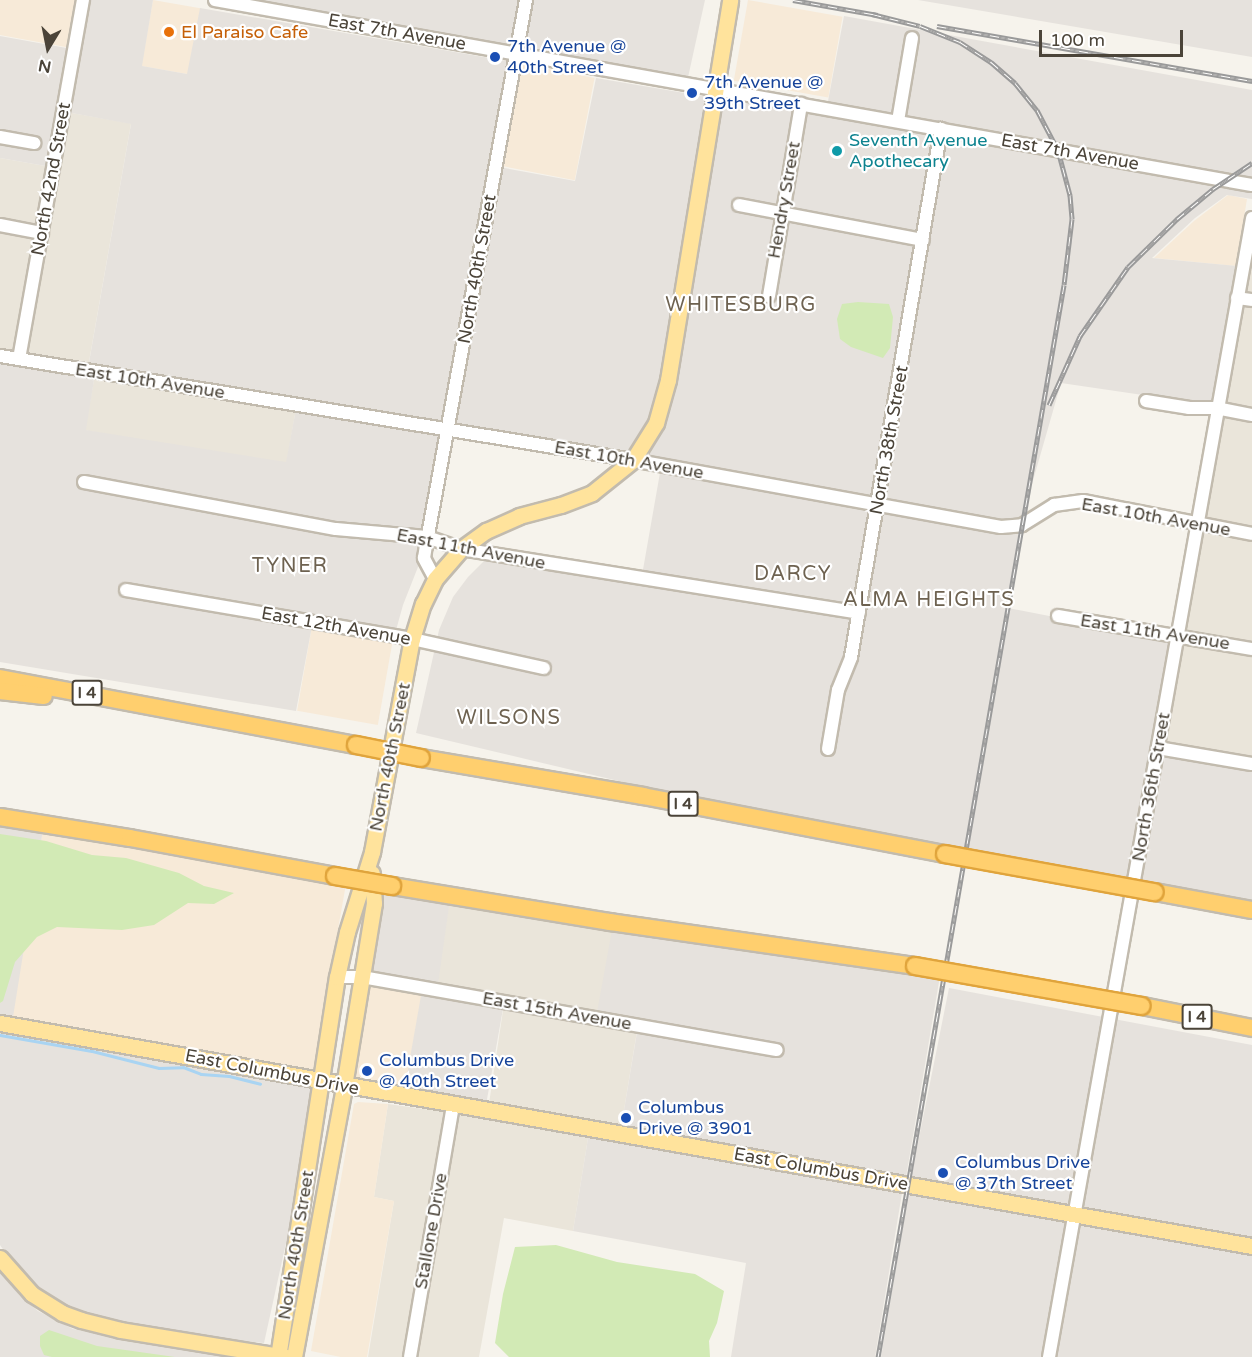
<!DOCTYPE html>
<html>
<head>
<meta charset="utf-8">
<style>
  body { margin:0 }
  #map { position:relative; width:1252px; height:1357px; overflow:hidden; background:#f6f3ec; font-family:"Varela Round",sans-serif }
  div>[style] { position:absolute }
  .residential>* { inset:0; background:#eae5da; transform-origin:0 0 }
  .commercial>* { inset:0; background:#f7ead8; transform-origin:0 0 }
  .industrial>* { inset:0; background:#e6e2dd; transform-origin:0 0 }
  .green>* { inset:0; background:#d2eab5 }
  .stream>* { height:3px; margin:-1.5px; padding:0 1.5px; transform-origin:1.5px; border-radius:1.5px; background:#a9d4f2 }
  .roads { filter:drop-shadow(2px 0 #c2bbae) drop-shadow(-2px 0 #c2bbae) drop-shadow(0 2px #c2bbae) drop-shadow(0 -2px #c2bbae) }
  .minor>* { height:12px; margin:-6px; padding:0 6px; transform-origin:6px; border-radius:6px; background:#fff }
  .major>* { height:15px; margin:-7.5px; padding:0 7.5px; transform-origin:7.5px; border-radius:7.5px; background:#ffe39c }
  .highway>* { height:16px; margin:-8px; padding:0 8px; transform-origin:8px; border-radius:8px; background:#ffcf6e }
  .rail>* { height:5px; margin-top:-2.5px; transform-origin:0; background:repeating-linear-gradient(90deg,#fff 0 9px,#9a9a9a 0 18px); box-sizing:border-box; border-block:2px solid #9a9a9a }
  .bridges { filter:drop-shadow(2px 0 #e0a43c) drop-shadow(-2px 0 #e0a43c) drop-shadow(0 2px #e0a43c) drop-shadow(0 -2px #e0a43c) }
  .highway-bridge>* { height:16px; margin:-8px; padding:0 8px; transform-origin:8px; border-radius:8px; background:#ffcf6e }
  .dots>* { width:16px; height:16px; translate:-50% -50%; box-sizing:border-box; border:3px solid #fff; border-radius:50% }
  span { translate:-50% -50%; white-space:nowrap; text-align:center; line-height:1.15; -webkit-text-stroke:4.5px #fff; paint-order:stroke }
  .shield-label span { padding:2px 4px; background:#fff; border:2px solid; border-radius:4px; -webkit-text-stroke-width:0 }
  .shield-label { font-size:16px; color:#4b4439; font-weight:700 }
  .food-label { font-size:18px; color:#c56008 }
  .left { translate:0 -50%; text-align:left }
  .street-label { font-size:18px; color:#4b4439 }
  .transit-label { font-size:18px; color:#164399 }
  .culture-label { font-size:18px; color:#0d838f }
  .neighbourhood-label { font-size:20px; color:#6e6250; letter-spacing:1.5px }
  .north { position:absolute; left:18px; top:18px; width:60px; height:60px; -webkit-text-stroke:4px #fff; paint-order:stroke; rotate:190deg; font-size:16px; font-weight:700; line-height:24px; text-align:center; color:#4b4439 }
  .north::after { content:''; display:block; margin:auto; width:21px; height:27px; background:#4b4439; clip-path:polygon(50% 0,100% 100%,50% 72%,0 100%) }
  .scale { position:absolute; left:1039px; top:30px; width:144px; height:27px; box-sizing:border-box; border:3px solid #4b4439; border-top:0; padding-left:8px; font-size:18px; line-height:21px; white-space:nowrap; color:#4b4439; -webkit-text-stroke:4px #fff; paint-order:stroke }
</style>
</head>
<body>
<div id="map">
  <div class="residential">
    <i style="left:66px;top:112px;width:66px;height:249px;rotate:10deg"></i>
    <i style="clip-path:polygon(0 158px,51px 167px,17px 354px,0 351px)"></i>
    <i style="clip-path:polygon(1252px 247px,1252px 760px,1162px 744px)"></i>
    <i style="left:95px;top:374px;width:204px;height:57px;rotate:10deg"></i>
    <i style="clip-path:polygon(451px 891px,610px 922px,638px 1025px,620px 1134px,488px 1110px,504px 1004px,435px 989px)"></i>
    <i style="clip-path:polygon(388px 1104px,589px 1132px,573px 1231px,504px 1218px,479px 1357px,368px 1357px,394px 1201px,374px 1197px)"></i>
  </div>
  <div class="commercial">
    <i style="clip-path:polygon(0 0,79px 0,71px 48px,0 35px)"></i>
    <i style="left:153px;top:0;width:48px;height:67px;rotate:10deg"></i>
    <i style="left:748px;top:0;width:96px;height:82px;rotate:10deg"></i>
    <i style="left:517px;top:63px;width:79px;height:104px;rotate:11deg"></i>
    <i style="clip-path:polygon(1228px 195px,1247px 199px,1236px 266px,1154px 258px,1194px 221px)"></i>
    <i style="left:312px;top:626px;width:82px;height:86px;rotate:10deg"></i>
    <i style="left:44px;top:823px;width:308px;height:196px;rotate:10deg"></i>
    <i style="left:358px;top:977px;width:69px;height:108px;rotate:11deg"></i>
    <i style="clip-path:polygon(358px 1102px,388px 1104px,374px 1197px,394px 1201px,367px 1357px,341px 1357px,311px 1351px,354px 1104px)"></i>
  </div>
  <div class="industrial">
    <i style="clip-path:polygon(89px 0,153px 0,142px 66px,187px 74px,200px 8px,507px 61px,488px 165px,575px 181px,596px 78px,825px 117px,844px 16px,1252px 90px,1252px 199px,1227px 195px,1195px 218px,1152px 258px,1237px 266px,1211px 405px,1061px 383px,1020px 526px,88px 368px,131px 124px,66px 112px)"></i>
    <i style="clip-path:polygon(219px 0,705px 0,687px 82px)"></i>
    <i style="clip-path:polygon(918px 0,1252px 0,1252px 57px)"></i>
    <i style="clip-path:polygon(0 36px,72px 49px,51px 167px,0 158px)"></i>
    <i style="clip-path:polygon(0 357px,95px 374px,86px 430px,286px 462px,296px 409px,446px 432px,431px 534px,403px 605px,393px 641px,312px 626px,296px 711px,0 662px)"></i>
    <i style="clip-path:polygon(661px 467px,1019px 531px,965px 854px,707px 802px,416px 733px,439px 630px,453px 597px,468px 577px,484px 561px,641px 581px)"></i>
    <i style="left:1008px;top:608px;width:170px;height:250px;rotate:11deg"></i>
    <i style="clip-path:polygon(1159px 756px,1252px 772px,1252px 910px,1134px 888px)"></i>
    <i style="clip-path:polygon(0 816px,44px 823px,13px 1017px,0 1014px)"></i>
    <i style="left:367px;top:879px;width:85px;height:99px;rotate:8deg"></i>
    <i style="clip-path:polygon(614px 919px,940px 976px,905px 1183px,620px 1134px,638px 1026px,596px 1018px)"></i>
    <i style="clip-path:polygon(949px 988px,1252px 1045px,1252px 1357px,881px 1357px,912px 1173px)"></i>
    <i style="left:422px;top:990px;width:83px;height:107px;rotate:10deg"></i>
    <i style="clip-path:polygon(0 1028px,321px 1084px,264px 1343px,180px 1335px,89px 1317px,53px 1301px,21px 1275px,0 1245px)"></i>
    <i style="clip-path:polygon(589px 1132px,903px 1187px,875px 1357px,731px 1357px,746px 1263px,573px 1231px)"></i>
    <i style="clip-path:polygon(0 1269px,20px 1296px,38px 1311px,73px 1329px,230px 1357px,0 1357px)"></i>
  </div>
  <div class="green">
    <i style="clip-path:polygon(858px 302px,889px 304px,893px 317px,890px 348px,883px 358px,851px 347px,840px 339px,837px 319px,842px 304px)"></i>
    <i style="clip-path:polygon(0 834px,46px 841px,92px 855px,126px 858px,179px 873px,204px 886px,234px 893px,214px 904px,188px 903px,154px 925px,122px 930px,57px 927px,37px 937px,15px 962px,3px 1001px,0 1003px)"></i>
    <i style="clip-path:polygon(556px 1245px,617px 1262px,695px 1274px,724px 1291px,717px 1323px,709px 1341px,710px 1357px,509px 1357px,495px 1343px,503px 1294px,515px 1247px)"></i>
    <i style="clip-path:polygon(49px 1330px,97px 1346px,175px 1357px,52px 1357px,44px 1355px,40px 1346px,40px 1336px)"></i>
  </div>
  <div class="stream">
    <i style="left:0;top:1035px;width:93px;rotate:9.9deg"></i>
    <i style="left:92px;top:1051px;width:69px;rotate:14.2deg"></i>
    <i style="left:159px;top:1068px;width:24px;rotate:-2deg"></i>
    <i style="left:183px;top:1067px;width:19px;rotate:21deg"></i>
    <i style="left:201px;top:1074px;width:28px;rotate:4deg"></i>
    <i style="left:229px;top:1076px;width:32px;rotate:14deg"></i>
  </div>
  <div class="roads">
    <div class="minor">
      <i style="left:215px;top:0;width:1053px;rotate:10.12deg"></i>
      <i style="left:898px;top:121px;width:84px;rotate:-80.4deg"></i>
      <i style="left:0;top:137px;width:35px;rotate:10deg"></i>
      <i style="left:739px;top:205px;width:187px;rotate:10.8deg"></i>
      <i style="left:0;top:225px;width:43px;rotate:10.8deg"></i>
      <i style="left:769px;top:296px;width:195px;rotate:-80.5deg"></i>
      <i style="left:1237px;top:298px;width:15px;rotate:8deg"></i>
      <i style="left:0;top:356px;width:629px;rotate:9.33deg"></i>
      <i style="left:621px;top:458px;width:386px;rotate:10.3deg"></i>
      <i style="left:1001px;top:527px;width:21px;rotate:-5deg"></i>
      <i style="left:1022px;top:525px;width:38px;rotate:-32deg"></i>
      <i style="left:1054px;top:505px;width:29px;rotate:-8deg"></i>
      <i style="left:1083px;top:501px;width:172px;rotate:11deg"></i>
      <i style="left:19px;top:359px;width:365px;rotate:-79.9deg"></i>
      <i style="left:1146px;top:401px;width:44px;rotate:9.2deg"></i>
      <i style="left:1189px;top:408px;width:27px"></i>
      <i style="left:1216px;top:408px;width:37px;rotate:11deg"></i>
      <i style="left:84px;top:482px;width:256px;rotate:10.6deg"></i>
      <i style="left:336px;top:529px;width:91px;rotate:5deg"></i>
      <i style="left:427px;top:537px;width:36px;rotate:19deg"></i>
      <i style="left:461px;top:549px;width:403px;rotate:9.1deg"></i>
      <i style="left:435px;top:579px;width:24px;rotate:-118deg"></i>
      <i style="left:424px;top:558px;width:12px;rotate:-81deg"></i>
      <i style="left:426px;top:546px;width:555px;rotate:-79.62deg"></i>
      <i style="left:126px;top:590px;width:290px;rotate:9.7deg"></i>
      <i style="left:412px;top:639px;width:135px;rotate:12.4deg"></i>
      <i style="left:1058px;top:616px;width:197px;rotate:9.7deg"></i>
      <i style="left:1158px;top:748px;width:95px;rotate:9.7deg"></i>
      <i style="left:828px;top:749px;width:60px;rotate:-80.4deg"></i>
      <i style="left:838px;top:690px;width:35px;rotate:-68deg"></i>
      <i style="left:851px;top:657px;width:536px;rotate:-80.33deg"></i>
      <i style="left:337px;top:977px;width:25px"></i>
      <i style="left:362px;top:977px;width:421px;rotate:10deg"></i>
      <i style="left:410px;top:1357px;width:256px;rotate:-80.3deg"></i>
      <i style="left:1049px;top:1357px;width:1157px;rotate:-79.89deg"></i>
    </div>
    <div class="major">
      <i style="left:0;top:1023px;width:1272px;rotate:10.1deg"></i>
      <i style="left:0;top:1258px;width:48px;rotate:48.4deg"></i>
      <i style="left:32px;top:1294px;width:36px;rotate:32deg"></i>
      <i style="left:62px;top:1313px;width:20px;rotate:20deg"></i>
      <i style="left:81px;top:1320px;width:41px;rotate:14deg"></i>
      <i style="left:121px;top:1330px;width:167px;rotate:9.3deg"></i>
      <i style="left:278px;top:1357px;width:385px;rotate:-81.2deg"></i>
      <i style="left:337px;top:977px;width:46px;rotate:-77.5deg"></i>
      <i style="left:347px;top:932px;width:84px;rotate:-72.6deg"></i>
      <i style="left:372px;top:852px;width:217px;rotate:-79.4deg"></i>
      <i style="left:412px;top:639px;width:37px;rotate:-73deg"></i>
      <i style="left:423px;top:604px;width:28px;rotate:-64deg"></i>
      <i style="left:435px;top:579px;width:40px;rotate:-49deg"></i>
      <i style="left:461px;top:549px;width:31px;rotate:-36deg"></i>
      <i style="left:486px;top:531px;width:36px;rotate:-24deg"></i>
      <i style="left:519px;top:516px;width:43px;rotate:-14.7deg"></i>
      <i style="left:561px;top:505px;width:33px;rotate:-21deg"></i>
      <i style="left:592px;top:493px;width:53px;rotate:-38.8deg"></i>
      <i style="left:633px;top:460px;width:44px;rotate:-58.1deg"></i>
      <i style="left:656px;top:423px;width:45px;rotate:-74.4deg"></i>
      <i style="left:668px;top:380px;width:385px;rotate:-80.7deg"></i>
      <i style="left:294px;top:1357px;width:276px;rotate:-79.5deg"></i>
      <i style="left:344px;top:1086px;width:185px;rotate:-80.7deg"></i>
      <i style="left:374px;top:903px;width:30px;rotate:-94deg"></i>
    </div>
    <div class="highway">
      <i style="left:0;top:678px;width:362px;rotate:10.7deg"></i>
      <i style="left:0;top:691px;width:44px;rotate:6.5deg"></i>
      <i style="left:421px;top:758px;width:225px;rotate:9.7deg"></i>
      <i style="left:643px;top:796px;width:308px;rotate:10.9deg"></i>
      <i style="left:0;top:817px;width:132px;rotate:9.2deg"></i>
      <i style="left:130px;top:838px;width:208px;rotate:10.5deg"></i>
      <i style="left:392px;top:886px;width:221px;rotate:9.4deg"></i>
      <i style="left:610px;top:922px;width:308px;rotate:8.2deg"></i>
      <i style="left:1155px;top:892px;width:99px;rotate:10.5deg"></i>
      <i style="left:1142px;top:1006px;width:112px;rotate:11.3deg"></i>
    </div>
  </div>
  <div class="rail">
    <i style="left:793px;top:0;width:86px;rotate:10deg"></i>
    <i style="left:872px;top:14px;width:49px;rotate:14deg"></i>
    <i style="left:920px;top:26px;width:43px;rotate:21.8deg"></i>
    <i style="left:960px;top:42px;width:37px;rotate:33deg"></i>
    <i style="left:991px;top:62px;width:32px;rotate:41deg"></i>
    <i style="left:1015px;top:83px;width:35px;rotate:51deg"></i>
    <i style="left:1037px;top:110px;width:45px;rotate:62.3deg"></i>
    <i style="left:1058px;top:150px;width:47px;rotate:75.1deg"></i>
    <i style="left:1070px;top:195px;width:24px;rotate:85deg"></i>
    <i style="left:1072px;top:219px;width:66px;rotate:96.9deg"></i>
    <i style="left:1064px;top:285px;width:1088px;rotate:99.84deg"></i>
    <i style="left:937px;top:26px;width:320px;rotate:9.9deg"></i>
    <i style="left:1049px;top:405px;width:76px;rotate:-65.8deg"></i>
    <i style="left:1080px;top:336px;width:84px;rotate:-55.2deg"></i>
    <i style="left:1128px;top:267px;width:69px;rotate:-44.4deg"></i>
    <i style="left:1177px;top:219px;width:47px;rotate:-39.8deg"></i>
    <i style="left:1213px;top:189px;width:47px;rotate:-33.7deg"></i>
  </div>
  <div class="bridges">
    <div class="highway-bridge">
      <i style="left:356px;top:745px;width:66px;rotate:11.3deg"></i>
      <i style="left:945px;top:854px;width:213px;rotate:10.3deg"></i>
      <i style="left:335px;top:876px;width:58px;rotate:10deg"></i>
      <i style="left:915px;top:966px;width:230px;rotate:10deg"></i>
    </div>
  </div>
  <div class="dots">
    <i style="left:169px;top:32px;background:#e8710a"></i>
    <i style="left:495px;top:57px;background:#1a4fb4"></i>
    <i style="left:692px;top:93px;background:#1a4fb4"></i>
    <i style="left:837px;top:151px;background:#0f9aa8"></i>
    <i style="left:367px;top:1071px;background:#1a4fb4"></i>
    <i style="left:626px;top:1118px;background:#1a4fb4"></i>
    <i style="left:943px;top:1173px;background:#1a4fb4"></i>
  </div>
  <div class="shield-label">
    <span style="left:87px;top:693px">I 4</span>
    <span style="left:683px;top:804px">I 4</span>
    <span style="left:1197px;top:1017px">I 4</span>
  </div>
  <div class="food-label">
    <span class="left" style="left:181px;top:32px">El Paraiso Cafe</span>
  </div>
  <div class="street-label">
    <span style="left:397px;top:32px;rotate:10deg">East 7th Avenue</span>
    <span style="left:1070px;top:152px;rotate:10deg">East 7th Avenue</span>
    <span style="left:51px;top:179px;rotate:-80deg">North 42nd Street</span>
    <span style="left:784px;top:200px;rotate:-80deg">Hendry Street</span>
    <span style="left:477px;top:269px;rotate:-80deg">North 40th Street</span>
    <span style="left:150px;top:381px;rotate:9deg">East 10th Avenue</span>
    <span style="left:889px;top:440px;rotate:-80deg">North 38th Street</span>
    <span style="left:629px;top:460px;rotate:10deg">East 10th Avenue</span>
    <span style="left:1156px;top:517px;rotate:10deg">East 10th Avenue</span>
    <span style="left:471px;top:549px;rotate:11deg">East 11th Avenue</span>
    <span style="left:336px;top:626px;rotate:10deg">East 12th Avenue</span>
    <span style="left:1155px;top:632px;rotate:9deg">East 11th Avenue</span>
    <span style="left:390px;top:757px;rotate:-79deg">North 40th Street</span>
    <span style="left:1151px;top:787px;rotate:-80deg">North 36th Street</span>
    <span style="left:557px;top:1011px;rotate:10deg">East 15th Avenue</span>
    <span style="left:272px;top:1072px;rotate:11deg">East Columbus Drive</span>
    <span style="left:821px;top:1169px;rotate:10deg">East Columbus Drive</span>
    <span style="left:431px;top:1231px;rotate:-80deg">Stallone Drive</span>
    <span style="left:296px;top:1245px;rotate:-81deg">North 40th Street</span>
  </div>
  <div class="transit-label">
    <span class="left" style="left:507px;top:57px">7th Avenue @<br>40th Street</span>
    <span class="left" style="left:704px;top:93px">7th Avenue @<br>39th Street</span>
    <span class="left" style="left:379px;top:1071px">Columbus Drive<br>@ 40th Street</span>
    <span class="left" style="left:638px;top:1118px">Columbus<br>Drive @ 3901</span>
    <span class="left" style="left:955px;top:1173px">Columbus Drive<br>@ 37th Street</span>
  </div>
  <div class="culture-label">
    <span class="left" style="left:849px;top:151px">Seventh Avenue<br>Apothecary</span>
  </div>
  <div class="neighbourhood-label">
    <span style="left:741px;top:305px">WHITESBURG</span>
    <span style="left:290px;top:566px">TYNER</span>
    <span style="left:793px;top:574px">DARCY</span>
    <span style="left:929px;top:600px">ALMA HEIGHTS</span>
    <span style="left:509px;top:718px">WILSONS</span>
  </div>
  <div class="north">N</div>
  <div class="scale">100 m</div>
</div>
</body>
</html>
